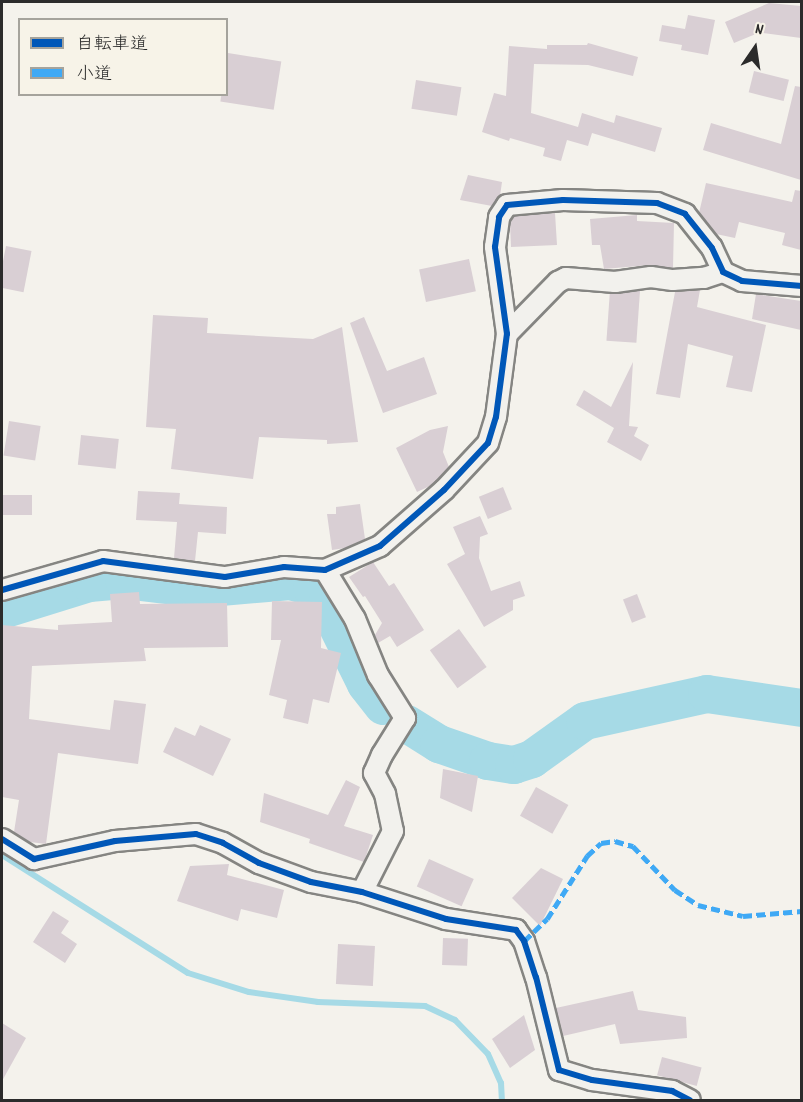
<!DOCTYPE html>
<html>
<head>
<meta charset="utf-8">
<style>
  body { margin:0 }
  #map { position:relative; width:803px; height:1102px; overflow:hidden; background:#f4f2ec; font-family:Dekko,"Klee One",sans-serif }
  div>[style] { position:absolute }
  .stream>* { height:6px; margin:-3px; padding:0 3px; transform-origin:3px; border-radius:3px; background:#a6dae6 }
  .river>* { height:38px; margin:-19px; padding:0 19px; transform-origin:19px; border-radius:19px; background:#a6dae6 }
  .building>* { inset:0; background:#d9cfd4; transform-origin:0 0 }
  .roads { filter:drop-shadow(2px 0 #858582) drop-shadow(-2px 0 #858582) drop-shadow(0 2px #858582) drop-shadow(0 -2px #858582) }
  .minor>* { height:20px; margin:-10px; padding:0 10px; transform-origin:10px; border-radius:10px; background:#f2f1ed }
  .quiet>* { height:4.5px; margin-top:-2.25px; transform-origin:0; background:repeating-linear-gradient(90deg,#3fa9f5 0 9px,transparent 0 13.5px) }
  .cycleway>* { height:6px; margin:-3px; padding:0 3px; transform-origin:3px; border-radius:3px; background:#0057b8 }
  span { translate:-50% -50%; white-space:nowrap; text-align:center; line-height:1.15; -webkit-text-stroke:4.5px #f7f3e8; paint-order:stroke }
  .frame { position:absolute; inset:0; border:3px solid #2b2b2b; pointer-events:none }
  .legend { position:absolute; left:18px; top:18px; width:210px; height:78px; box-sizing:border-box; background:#f7f3e8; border:2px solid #a5a39c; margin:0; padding:8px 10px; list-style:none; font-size:18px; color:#2b2b2b }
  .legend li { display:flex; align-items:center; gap:12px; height:30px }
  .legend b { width:30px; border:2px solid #a5a39c }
  .north { position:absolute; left:725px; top:18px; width:60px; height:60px; -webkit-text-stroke:4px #f7f3e8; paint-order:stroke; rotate:13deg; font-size:16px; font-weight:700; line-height:24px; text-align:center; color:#2b2b2b }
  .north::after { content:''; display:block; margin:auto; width:21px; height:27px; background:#2b2b2b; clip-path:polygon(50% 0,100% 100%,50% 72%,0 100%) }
</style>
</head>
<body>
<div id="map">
  <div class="stream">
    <i style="left:2px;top:855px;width:220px;rotate:32.4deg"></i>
    <i style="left:188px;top:973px;width:64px;rotate:17.3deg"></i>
    <i style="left:249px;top:992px;width:70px;rotate:8.2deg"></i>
    <i style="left:318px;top:1002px;width:107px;rotate:2.1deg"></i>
    <i style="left:425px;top:1006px;width:33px;rotate:25deg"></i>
    <i style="left:455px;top:1020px;width:47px;rotate:45.9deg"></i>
    <i style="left:488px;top:1054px;width:32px;rotate:66deg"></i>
    <i style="left:501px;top:1083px;width:17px;rotate:87deg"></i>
  </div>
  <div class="river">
    <i style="left:2px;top:610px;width:91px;rotate:-17.2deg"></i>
    <i style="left:89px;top:583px;width:35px;rotate:-5deg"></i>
    <i style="left:124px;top:580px;width:75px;rotate:6.9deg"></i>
    <i style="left:198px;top:589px;width:93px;rotate:-4.9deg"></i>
    <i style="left:291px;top:581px;width:22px;rotate:18deg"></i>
    <i style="left:312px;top:588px;width:23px;rotate:49deg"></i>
    <i style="left:327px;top:605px;width:88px;rotate:63.7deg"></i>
    <i style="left:366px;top:684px;width:28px;rotate:52deg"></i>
    <i style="left:407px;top:724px;width:38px;rotate:32deg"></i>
    <i style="left:439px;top:744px;width:52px;rotate:19.1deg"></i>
    <i style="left:488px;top:761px;width:26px;rotate:9deg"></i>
    <i style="left:514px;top:765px;width:19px;rotate:-18deg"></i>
    <i style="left:532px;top:759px;width:65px;rotate:-35.6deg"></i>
    <i style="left:585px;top:721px;width:125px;rotate:-12.5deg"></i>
    <i style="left:707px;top:694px;width:96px;rotate:8.4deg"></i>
  </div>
  <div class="building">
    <i style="clip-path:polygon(769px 3px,801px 6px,801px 38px,763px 33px,763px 31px,734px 43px,725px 22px)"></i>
    <i style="clip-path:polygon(688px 15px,715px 20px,708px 55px,681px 50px,682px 45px,659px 41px,662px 25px,685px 29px)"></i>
    <i style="clip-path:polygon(588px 43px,638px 57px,633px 76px,588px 65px,534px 64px,531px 113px,578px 127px,582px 113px,614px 123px,616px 115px,662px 128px,655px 152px,592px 133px,588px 146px,567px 140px,561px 161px,543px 156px,545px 148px,510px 138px,509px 141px,482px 132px,494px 93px,506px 96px,509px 46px,547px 49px,547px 45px,587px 45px)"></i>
    <i style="left:228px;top:53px;width:54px;height:49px;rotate:9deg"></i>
    <i style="left:754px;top:71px;width:36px;height:22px;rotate:14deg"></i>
    <i style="left:416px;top:80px;width:46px;height:29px;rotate:9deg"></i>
    <i style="clip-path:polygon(795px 86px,801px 87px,801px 180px,703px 150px,711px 123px,781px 144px)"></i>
    <i style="clip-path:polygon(468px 175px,502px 182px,500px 196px,492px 206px,460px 200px)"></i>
    <i style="clip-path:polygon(706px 183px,792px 202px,795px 190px,801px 191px,801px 250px,782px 245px,785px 233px,739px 222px,735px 238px,716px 234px,699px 213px)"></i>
    <i style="clip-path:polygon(555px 213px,557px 245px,511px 247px,510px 223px,514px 216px)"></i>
    <i style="clip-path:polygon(637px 215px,637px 221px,674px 223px,673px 268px,650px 265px,604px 269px,600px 245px,592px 245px,590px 219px)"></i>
    <i style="left:6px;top:246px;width:26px;height:42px;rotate:11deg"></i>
    <i style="left:469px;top:259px;width:33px;height:51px;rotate:78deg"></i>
    <i style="clip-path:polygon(700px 290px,697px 307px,766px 325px,752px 392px,726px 387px,733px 356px,688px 344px,680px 398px,656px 394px,675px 292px)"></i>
    <i style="left:640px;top:291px;width:52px;height:30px;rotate:94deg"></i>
    <i style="clip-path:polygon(756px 294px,801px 301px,801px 330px,752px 319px)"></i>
    <i style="clip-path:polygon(153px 315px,208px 318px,207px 333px,313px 339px,342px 327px,358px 442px,327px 444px,327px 440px,259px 437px,253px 479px,171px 469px,176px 429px,146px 427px)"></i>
    <i style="clip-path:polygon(364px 317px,387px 371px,424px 357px,437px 394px,383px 413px,350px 323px)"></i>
    <i style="clip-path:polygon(633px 362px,629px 426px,638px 427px,634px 436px,649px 445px,641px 461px,607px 442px,614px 428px,576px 405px,584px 390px,611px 407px)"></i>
    <i style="left:9px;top:421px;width:32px;height:35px;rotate:9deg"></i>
    <i style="clip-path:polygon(448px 426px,443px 452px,449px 467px,432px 485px,417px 492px,396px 448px,430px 430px)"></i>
    <i style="left:81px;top:435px;width:38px;height:30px;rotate:6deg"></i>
    <i style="left:503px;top:487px;width:24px;height:26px;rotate:68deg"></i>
    <i style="clip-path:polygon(138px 491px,180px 493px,179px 504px,227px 507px,226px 534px,198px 532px,195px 561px,174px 558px,177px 522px,136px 520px)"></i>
    <i style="left:32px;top:495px;width:20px;height:30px;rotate:90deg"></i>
    <i style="clip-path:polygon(360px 504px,365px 539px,345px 548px,332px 550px,327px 514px,336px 514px,336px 507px)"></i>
    <i style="clip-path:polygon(480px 516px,488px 534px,480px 537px,479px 558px,491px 591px,520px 581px,525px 596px,513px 600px,513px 610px,484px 627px,447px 564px,465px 554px,453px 527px)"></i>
    <i style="clip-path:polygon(373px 562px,389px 586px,394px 583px,424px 630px,397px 647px,390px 636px,378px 643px,375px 635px,382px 623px,365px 596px,363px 597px,349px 577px)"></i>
    <i style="clip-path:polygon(139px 592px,140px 604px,227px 603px,228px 647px,144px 648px,146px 661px,32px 666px,29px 719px,110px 730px,114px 700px,146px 704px,138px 764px,58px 753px,46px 844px,30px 842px,14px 832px,19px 800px,2px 797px,2px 625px,58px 630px,58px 625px,112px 622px,110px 594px)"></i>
    <i style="left:637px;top:594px;width:25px;height:15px;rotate:69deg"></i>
    <i style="clip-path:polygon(272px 601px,322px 602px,321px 648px,341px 653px,329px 703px,313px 699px,308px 724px,283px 718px,287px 700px,269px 695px,281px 640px,271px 640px)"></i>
    <i style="left:459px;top:629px;width:47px;height:36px;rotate:54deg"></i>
    <i style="clip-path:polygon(200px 725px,231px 739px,213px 776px,163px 752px,175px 727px,195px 736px)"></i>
    <i style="clip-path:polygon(443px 769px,478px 776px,472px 812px,440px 798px)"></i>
    <i style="clip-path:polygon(346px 780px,360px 787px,344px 826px,373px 835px,364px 862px,309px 843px,310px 839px,260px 822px,264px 793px,328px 815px)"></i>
    <i style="left:536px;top:787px;width:37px;height:33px;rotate:29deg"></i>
    <i style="left:429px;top:859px;width:49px;height:30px;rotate:24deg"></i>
    <i style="clip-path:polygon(229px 864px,227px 875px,284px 890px,277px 918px,241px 909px,238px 921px,177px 901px,190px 866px)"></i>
    <i style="clip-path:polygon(541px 868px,563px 879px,540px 926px,512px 898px)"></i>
    <i style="clip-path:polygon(53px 911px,69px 921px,61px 933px,77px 944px,65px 963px,33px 942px)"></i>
    <i style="left:443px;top:938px;width:25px;height:27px;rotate:2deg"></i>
    <i style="left:338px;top:944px;width:37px;height:40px;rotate:3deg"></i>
    <i style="clip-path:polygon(633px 991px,638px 1010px,686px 1017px,687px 1038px,620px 1044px,615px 1024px,563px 1036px,556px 1008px)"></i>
    <i style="clip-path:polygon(524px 1015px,535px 1050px,510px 1068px,492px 1039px)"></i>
    <i style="clip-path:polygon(2px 1023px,26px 1038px,2px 1081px)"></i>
    <i style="left:662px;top:1057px;width:41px;height:19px;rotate:15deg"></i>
  </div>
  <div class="roads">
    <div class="minor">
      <i style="left:507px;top:334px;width:73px;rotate:-45.6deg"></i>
      <i style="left:558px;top:282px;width:9px;rotate:-27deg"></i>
      <i style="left:566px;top:278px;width:49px;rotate:4.7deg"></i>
      <i style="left:615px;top:282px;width:36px;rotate:-8deg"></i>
      <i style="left:651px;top:277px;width:22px;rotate:8deg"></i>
      <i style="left:673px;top:280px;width:31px;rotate:-4deg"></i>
      <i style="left:704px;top:278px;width:20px;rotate:-18deg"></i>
      <i style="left:325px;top:570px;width:57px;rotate:58.5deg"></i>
      <i style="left:355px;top:619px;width:61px;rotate:67.7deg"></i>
      <i style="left:378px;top:675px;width:51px;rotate:57.9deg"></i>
      <i style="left:405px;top:718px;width:44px;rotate:121.9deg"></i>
      <i style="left:382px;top:755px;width:20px;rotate:114deg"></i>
      <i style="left:374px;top:773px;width:24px;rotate:62deg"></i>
      <i style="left:385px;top:794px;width:38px;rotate:78deg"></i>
      <i style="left:393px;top:831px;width:68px;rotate:116.9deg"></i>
      <i style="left:2px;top:590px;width:105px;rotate:-16deg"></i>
      <i style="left:103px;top:561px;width:123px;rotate:7.5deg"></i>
      <i style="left:225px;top:577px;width:60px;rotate:-9.6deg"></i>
      <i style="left:284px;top:567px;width:41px;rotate:4.2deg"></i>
      <i style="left:325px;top:570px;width:60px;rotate:-23.6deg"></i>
      <i style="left:380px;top:546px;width:85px;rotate:-41.2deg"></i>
      <i style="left:444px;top:490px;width:64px;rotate:-46.9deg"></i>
      <i style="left:488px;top:443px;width:27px;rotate:-73deg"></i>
      <i style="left:496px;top:417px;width:84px;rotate:-82.5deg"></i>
      <i style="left:507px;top:334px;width:88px;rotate:-97.9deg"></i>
      <i style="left:495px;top:247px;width:30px;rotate:-82deg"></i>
      <i style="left:499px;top:217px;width:14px;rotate:-56deg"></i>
      <i style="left:507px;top:205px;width:56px;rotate:-5.1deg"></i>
      <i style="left:563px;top:200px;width:94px;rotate:1.8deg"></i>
      <i style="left:657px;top:203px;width:30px;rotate:21deg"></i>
      <i style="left:685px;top:214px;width:43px;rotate:51.5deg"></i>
      <i style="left:712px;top:248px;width:26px;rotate:65deg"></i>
      <i style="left:723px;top:272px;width:21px;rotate:25deg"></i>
      <i style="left:742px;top:281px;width:60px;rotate:4.8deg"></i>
      <i style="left:2px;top:839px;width:38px;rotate:32deg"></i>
      <i style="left:34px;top:859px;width:83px;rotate:-12.5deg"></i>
      <i style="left:115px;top:841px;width:81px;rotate:-4.9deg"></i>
      <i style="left:196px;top:834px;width:28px;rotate:18deg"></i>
      <i style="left:223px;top:843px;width:41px;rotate:29.1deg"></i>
      <i style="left:259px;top:863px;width:55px;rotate:20.1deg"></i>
      <i style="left:311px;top:882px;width:52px;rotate:11.1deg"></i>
      <i style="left:362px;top:892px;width:88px;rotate:17.8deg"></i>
      <i style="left:446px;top:919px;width:71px;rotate:8.9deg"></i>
      <i style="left:516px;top:930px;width:14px;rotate:54deg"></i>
      <i style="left:524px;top:941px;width:38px;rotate:72deg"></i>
      <i style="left:536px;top:977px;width:96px;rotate:76.1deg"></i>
      <i style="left:559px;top:1070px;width:34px;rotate:17deg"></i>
      <i style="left:592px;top:1080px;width:81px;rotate:7.8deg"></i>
      <i style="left:672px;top:1091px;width:20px;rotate:27deg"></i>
    </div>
  </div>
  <div class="quiet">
    <i style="left:524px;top:941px;width:32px;rotate:-44deg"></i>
    <i style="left:547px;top:919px;width:75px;rotate:-57.6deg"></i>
    <i style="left:587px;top:856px;width:19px;rotate:-43deg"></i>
    <i style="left:601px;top:843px;width:14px;rotate:-8deg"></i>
    <i style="left:615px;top:841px;width:19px;rotate:16deg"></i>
    <i style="left:633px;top:846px;width:61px;rotate:46.3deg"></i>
    <i style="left:675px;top:890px;width:27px;rotate:33deg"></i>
    <i style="left:698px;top:905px;width:46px;rotate:13.7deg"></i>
    <i style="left:743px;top:916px;width:59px;rotate:-4.8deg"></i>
  </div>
  <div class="cycleway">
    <i style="left:2px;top:590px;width:105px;rotate:-16deg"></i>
    <i style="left:103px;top:561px;width:123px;rotate:7.5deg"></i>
    <i style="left:225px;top:577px;width:60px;rotate:-9.6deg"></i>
    <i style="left:284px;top:567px;width:41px;rotate:4.2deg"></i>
    <i style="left:325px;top:570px;width:60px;rotate:-23.6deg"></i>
    <i style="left:380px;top:546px;width:85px;rotate:-41.2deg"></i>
    <i style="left:444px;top:490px;width:64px;rotate:-46.9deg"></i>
    <i style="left:488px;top:443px;width:27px;rotate:-73deg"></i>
    <i style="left:496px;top:417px;width:84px;rotate:-82.5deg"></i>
    <i style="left:507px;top:334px;width:88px;rotate:-97.9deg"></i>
    <i style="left:495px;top:247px;width:30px;rotate:-82deg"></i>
    <i style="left:499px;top:217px;width:14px;rotate:-56deg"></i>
    <i style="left:507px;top:205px;width:56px;rotate:-5.1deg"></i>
    <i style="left:563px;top:200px;width:94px;rotate:1.8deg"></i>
    <i style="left:657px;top:203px;width:30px;rotate:21deg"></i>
    <i style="left:685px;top:214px;width:43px;rotate:51.5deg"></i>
    <i style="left:712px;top:248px;width:26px;rotate:65deg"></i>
    <i style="left:723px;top:272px;width:21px;rotate:25deg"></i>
    <i style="left:742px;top:281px;width:60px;rotate:4.8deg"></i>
    <i style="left:2px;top:839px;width:38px;rotate:32deg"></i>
    <i style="left:34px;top:859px;width:83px;rotate:-12.5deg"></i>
    <i style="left:115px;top:841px;width:81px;rotate:-4.9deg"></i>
    <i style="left:196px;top:834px;width:28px;rotate:18deg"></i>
    <i style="left:223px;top:843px;width:41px;rotate:29.1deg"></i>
    <i style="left:259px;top:863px;width:55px;rotate:20.1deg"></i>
    <i style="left:311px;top:882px;width:52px;rotate:11.1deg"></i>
    <i style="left:362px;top:892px;width:88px;rotate:17.8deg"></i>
    <i style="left:446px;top:919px;width:71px;rotate:8.9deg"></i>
    <i style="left:516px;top:930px;width:14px;rotate:54deg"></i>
    <i style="left:524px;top:941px;width:38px;rotate:72deg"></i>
    <i style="left:536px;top:977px;width:96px;rotate:76.1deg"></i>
    <i style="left:559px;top:1070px;width:34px;rotate:17deg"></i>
    <i style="left:592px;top:1080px;width:81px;rotate:7.8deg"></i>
    <i style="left:672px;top:1091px;width:20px;rotate:27deg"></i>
  </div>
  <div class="frame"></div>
  <ul class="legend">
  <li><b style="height:8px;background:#0057b8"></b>自転車道</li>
  <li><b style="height:8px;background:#3fa9f5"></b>小道</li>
  </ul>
  <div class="north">N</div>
</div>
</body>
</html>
